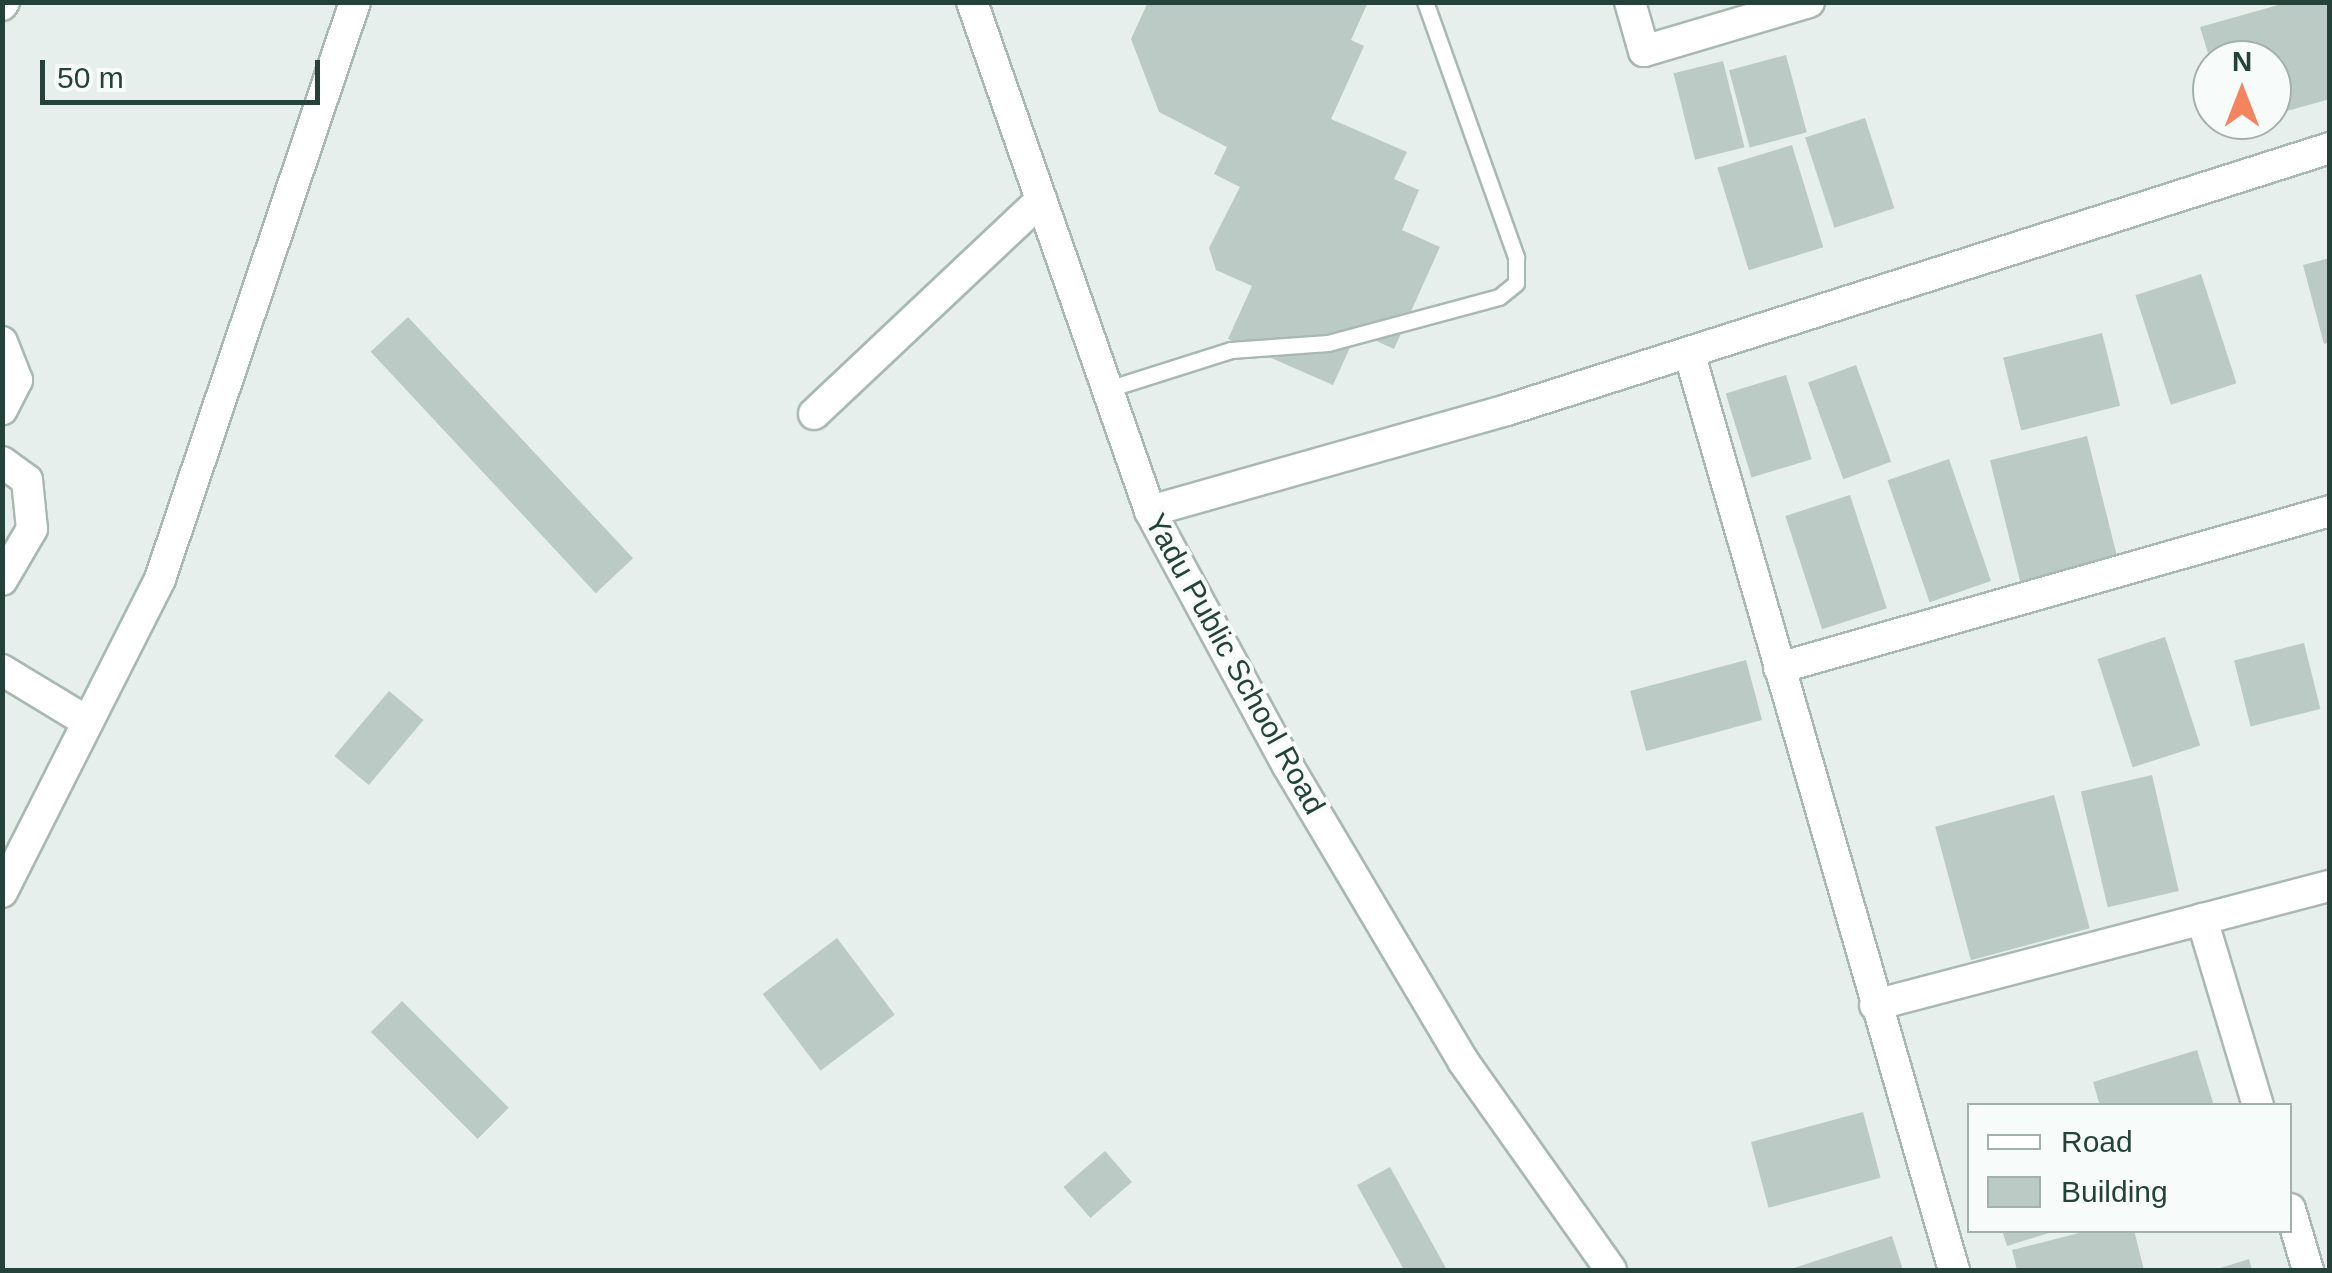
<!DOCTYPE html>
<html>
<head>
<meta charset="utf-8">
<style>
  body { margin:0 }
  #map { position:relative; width:2332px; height:1273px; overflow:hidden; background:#e6efeb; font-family:Arial,sans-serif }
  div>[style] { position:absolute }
  .building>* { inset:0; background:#bbcac4; transform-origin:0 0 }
  .roads { filter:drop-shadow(2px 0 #a8b8b2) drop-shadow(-2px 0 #a8b8b2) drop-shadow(0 2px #a8b8b2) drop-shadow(0 -2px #a8b8b2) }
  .lane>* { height:15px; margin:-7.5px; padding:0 7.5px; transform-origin:7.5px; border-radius:7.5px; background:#fff }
  .street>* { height:30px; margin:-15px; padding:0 15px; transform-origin:15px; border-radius:15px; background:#fff }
  .secondary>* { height:30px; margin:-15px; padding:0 15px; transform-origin:15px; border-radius:15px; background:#fff }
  span { translate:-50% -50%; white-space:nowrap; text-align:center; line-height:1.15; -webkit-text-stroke:8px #f7fbf9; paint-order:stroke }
  .street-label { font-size:30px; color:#24423a }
  .frame { position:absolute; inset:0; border:5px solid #24423a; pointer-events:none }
  .legend { position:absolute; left:1967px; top:1103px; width:325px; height:130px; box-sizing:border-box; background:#f7fbf9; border:2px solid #a3b1ad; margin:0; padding:12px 18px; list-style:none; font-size:30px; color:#24423a }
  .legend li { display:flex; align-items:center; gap:20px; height:50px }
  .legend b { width:50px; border:2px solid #a3b1ad }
  .north { position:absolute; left:2192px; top:40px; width:100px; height:100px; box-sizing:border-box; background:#f7fbf9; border:2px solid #a3b1ad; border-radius:50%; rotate:0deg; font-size:28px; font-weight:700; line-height:40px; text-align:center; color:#24423a }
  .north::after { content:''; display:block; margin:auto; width:35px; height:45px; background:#f4845f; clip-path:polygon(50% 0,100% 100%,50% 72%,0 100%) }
  .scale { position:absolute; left:40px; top:60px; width:280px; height:45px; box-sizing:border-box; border:5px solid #24423a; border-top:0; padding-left:12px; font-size:30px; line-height:35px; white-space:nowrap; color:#24423a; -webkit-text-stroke:8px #f7fbf9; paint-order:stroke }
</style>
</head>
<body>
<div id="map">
  <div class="building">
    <i style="clip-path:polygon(1148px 2px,1368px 2px,1351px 40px,1364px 46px,1331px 119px,1407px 152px,1394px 179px,1419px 190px,1402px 230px,1440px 247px,1394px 349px,1357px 332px,1333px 385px,1228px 339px,1252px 286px,1216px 270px,1209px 248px,1240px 187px,1214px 174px,1227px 147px,1159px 112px,1131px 39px)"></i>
    <i style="clip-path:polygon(2289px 2px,2330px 2px,2330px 99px,2272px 115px,2272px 60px,2210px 60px,2200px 27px)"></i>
    <i style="left:1786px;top:55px;width:80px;height:59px;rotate:75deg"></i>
    <i style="left:1723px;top:61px;width:89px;height:51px;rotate:76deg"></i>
    <i style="left:1865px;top:118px;width:95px;height:63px;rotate:72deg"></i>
    <i style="left:1792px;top:145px;width:107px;height:78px;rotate:73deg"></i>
    <i style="clip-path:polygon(2330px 258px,2330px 342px,2324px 344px,2303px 265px)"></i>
    <i style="left:2201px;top:274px;width:115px;height:69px;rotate:72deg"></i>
    <i style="left:408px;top:317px;width:330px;height:51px;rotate:47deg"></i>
    <i style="left:2102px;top:333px;width:75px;height:102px;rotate:76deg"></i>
    <i style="left:1856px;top:365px;width:103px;height:51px;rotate:70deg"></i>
    <i style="left:1786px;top:375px;width:88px;height:63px;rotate:73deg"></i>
    <i style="left:2087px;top:436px;width:127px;height:100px;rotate:76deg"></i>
    <i style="left:1949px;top:459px;width:129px;height:65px;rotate:71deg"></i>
    <i style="left:1850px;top:495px;width:119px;height:68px;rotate:72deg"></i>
    <i style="left:2165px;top:637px;width:114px;height:71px;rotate:72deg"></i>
    <i style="left:2304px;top:643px;width:68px;height:72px;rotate:76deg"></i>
    <i style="left:1746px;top:660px;width:62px;height:120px;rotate:75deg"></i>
    <i style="left:389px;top:691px;width:45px;height:85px;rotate:40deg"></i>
    <i style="left:2152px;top:775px;width:119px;height:73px;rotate:77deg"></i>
    <i style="left:2054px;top:795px;width:138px;height:123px;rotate:75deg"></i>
    <i style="left:837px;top:938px;width:96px;height:93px;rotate:53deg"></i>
    <i style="left:402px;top:1001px;width:151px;height:44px;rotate:45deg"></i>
    <i style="clip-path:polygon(2197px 1050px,2214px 1106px,2100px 1106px,2093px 1082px)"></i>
    <i style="left:1863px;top:1112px;width:68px;height:116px;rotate:75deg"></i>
    <i style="left:1105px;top:1151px;width:41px;height:55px;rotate:49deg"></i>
    <i style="clip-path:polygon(1390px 1167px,1447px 1270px,1404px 1270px,1357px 1185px)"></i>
    <i style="clip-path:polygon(2002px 1230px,2055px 1230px,2055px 1231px,2007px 1246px)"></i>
    <i style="clip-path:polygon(2091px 1230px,2134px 1230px,2144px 1270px,2017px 1270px,2012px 1250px)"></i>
    <i style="clip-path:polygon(1892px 1236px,1903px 1270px,1788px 1270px)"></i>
    <i style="clip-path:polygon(2249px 1259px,2252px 1270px,2214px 1270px)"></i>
  </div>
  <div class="roads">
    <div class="lane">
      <i style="left:1108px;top:389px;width:129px;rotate:-17.6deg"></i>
      <i style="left:1231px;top:350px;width:97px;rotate:-4.1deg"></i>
      <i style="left:1328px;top:343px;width:177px;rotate:-15.1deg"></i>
      <i style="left:1499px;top:297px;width:22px;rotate:-39deg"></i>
      <i style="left:1516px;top:283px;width:26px;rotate:-90deg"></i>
      <i style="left:1516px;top:257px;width:271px;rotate:-109.6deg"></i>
    </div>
    <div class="street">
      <i style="left:1630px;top:2px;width:51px;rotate:74.1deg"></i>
      <i style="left:1644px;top:51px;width:172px;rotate:-16.5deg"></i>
      <i style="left:2px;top:5px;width:4px;rotate:-56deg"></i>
      <i style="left:2px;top:342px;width:41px;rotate:68.5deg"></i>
      <i style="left:17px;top:380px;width:33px;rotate:117deg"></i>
      <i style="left:1689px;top:352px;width:955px;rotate:73.9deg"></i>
      <i style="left:814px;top:414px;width:312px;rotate:-43.3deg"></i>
      <i style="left:2px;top:462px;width:31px;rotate:36deg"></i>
      <i style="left:27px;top:480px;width:49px;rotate:84.2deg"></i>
      <i style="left:32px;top:529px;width:59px;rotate:120.5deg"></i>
      <i style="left:1150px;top:511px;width:371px;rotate:-15.8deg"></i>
      <i style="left:1507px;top:410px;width:864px;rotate:-17.66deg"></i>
      <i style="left:1779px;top:668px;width:573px;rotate:-15.9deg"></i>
      <i style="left:2px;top:670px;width:100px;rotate:31.2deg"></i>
      <i style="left:2px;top:892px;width:351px;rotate:-63.2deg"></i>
      <i style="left:160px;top:579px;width:609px;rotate:-71.33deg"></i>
      <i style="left:2202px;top:919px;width:195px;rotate:73.3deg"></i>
      <i style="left:1875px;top:1005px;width:470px;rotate:-14.7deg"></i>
      <i style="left:2290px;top:1209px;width:64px;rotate:73.6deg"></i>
    </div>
    <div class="secondary">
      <i style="left:972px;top:2px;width:539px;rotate:70.72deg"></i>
      <i style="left:1150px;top:511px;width:290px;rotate:61.6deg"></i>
      <i style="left:1288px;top:766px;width:343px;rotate:59.3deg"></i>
      <i style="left:1463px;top:1061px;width:256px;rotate:54.7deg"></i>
    </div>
  </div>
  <div class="street-label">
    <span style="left:1235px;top:664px;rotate:61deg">Yadu Public School Road</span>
  </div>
  <div class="frame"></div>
  <ul class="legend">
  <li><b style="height:12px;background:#fff"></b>Road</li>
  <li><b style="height:28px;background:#bbcac4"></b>Building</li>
  </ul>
  <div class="north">N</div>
  <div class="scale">50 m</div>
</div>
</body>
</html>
